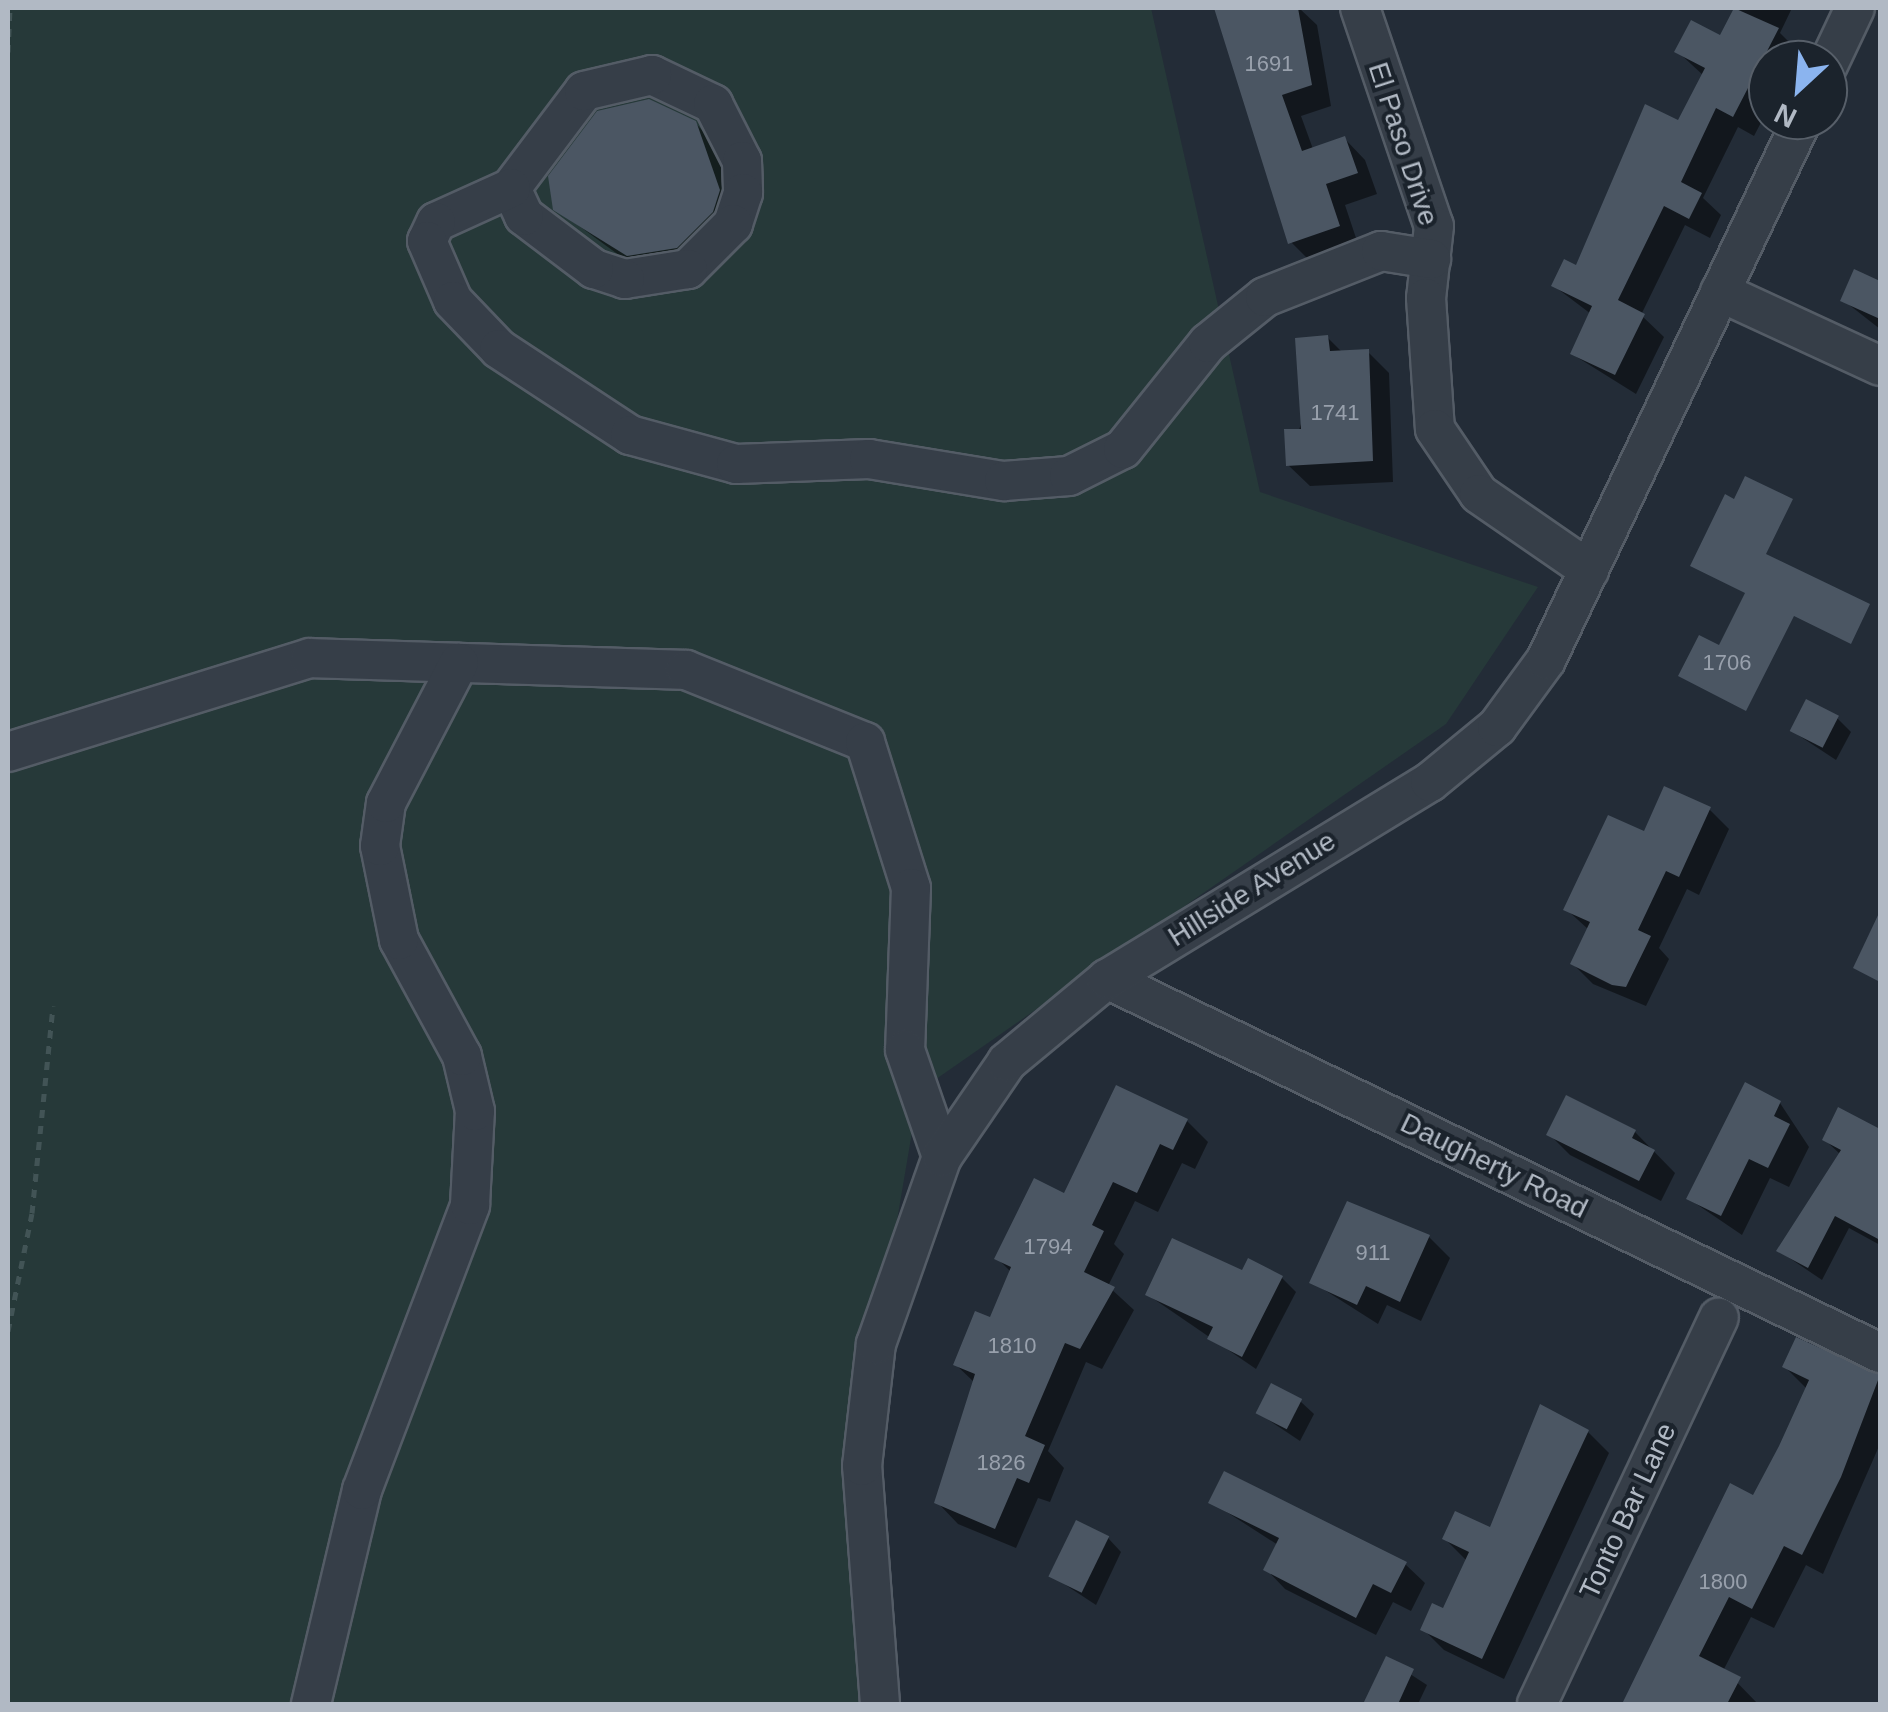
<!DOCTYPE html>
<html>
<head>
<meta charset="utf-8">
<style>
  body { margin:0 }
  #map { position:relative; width:1888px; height:1712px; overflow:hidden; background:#232c37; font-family:Helvetica,sans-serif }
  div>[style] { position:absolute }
  .green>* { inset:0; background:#263939 }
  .shadow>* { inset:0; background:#0007 }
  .building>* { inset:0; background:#4b5663; transform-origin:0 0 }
  .path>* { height:5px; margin-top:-2.5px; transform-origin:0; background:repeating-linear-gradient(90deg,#425456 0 8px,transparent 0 16px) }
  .roads { filter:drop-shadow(2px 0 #545c66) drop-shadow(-2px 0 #545c66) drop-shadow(0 2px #545c66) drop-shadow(0 -2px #545c66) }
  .minor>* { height:38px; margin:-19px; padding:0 19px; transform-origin:19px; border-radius:19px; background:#363e48 }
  span { translate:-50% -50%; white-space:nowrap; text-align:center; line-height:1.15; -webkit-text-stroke:8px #1b232c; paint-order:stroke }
  .number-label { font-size:22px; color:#98a0ac }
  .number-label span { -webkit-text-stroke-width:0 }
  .street-label { font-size:28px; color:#b1b9c4 }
  .frame { position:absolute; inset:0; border:10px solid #b1b9c4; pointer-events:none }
  .north { position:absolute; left:1748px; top:40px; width:100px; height:100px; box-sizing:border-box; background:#1b232c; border:2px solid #575f69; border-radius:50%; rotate:206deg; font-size:28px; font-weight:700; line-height:40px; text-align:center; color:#b1b9c4 }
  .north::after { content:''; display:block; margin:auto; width:35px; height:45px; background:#8bb4ef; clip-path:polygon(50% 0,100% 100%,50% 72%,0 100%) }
</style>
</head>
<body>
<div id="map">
  <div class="green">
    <i style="clip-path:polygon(8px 8px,1151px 8px,1260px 492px,1538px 587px,1446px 724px,919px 1091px,876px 1344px,880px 1704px,8px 1704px)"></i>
  </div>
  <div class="shadow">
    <i style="clip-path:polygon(1217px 8px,1299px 8px,1317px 25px,1331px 106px,1301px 116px,1313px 149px,1344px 138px,1365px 160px,1377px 194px,1345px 205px,1359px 247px,1312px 263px,1291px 242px)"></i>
    <i style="clip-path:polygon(1737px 8px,1792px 8px,1780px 33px,1798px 51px,1793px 60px,1768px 60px,1768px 109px,1754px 136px,1738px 127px,1703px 198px,1721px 215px,1710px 238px,1685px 225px,1641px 315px,1664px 337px,1636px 394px,1572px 354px,1591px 314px,1554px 286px,1577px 268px,1679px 123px,1704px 76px,1678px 52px,1721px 38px)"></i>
    <i style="clip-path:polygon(695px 123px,724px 152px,747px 197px,657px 283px,556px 209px)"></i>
    <i style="clip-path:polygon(1855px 272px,1880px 283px,1880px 329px,1843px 300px)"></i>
    <i style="clip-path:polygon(1328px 338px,1343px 353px,1368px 352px,1389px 373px,1393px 482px,1310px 486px,1288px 465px)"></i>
    <i style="clip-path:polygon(1837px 718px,1851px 732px,1836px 760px,1792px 731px)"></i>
    <i style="clip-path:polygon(1709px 809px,1729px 829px,1699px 895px,1687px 889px,1659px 948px,1669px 959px,1646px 1006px,1593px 984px,1573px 964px,1589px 930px,1566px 909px,1645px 834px)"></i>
    <i style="clip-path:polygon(1780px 1103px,1809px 1147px,1789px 1187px,1770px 1178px,1742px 1235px,1689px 1199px)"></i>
    <i style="clip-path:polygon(1839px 1111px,1880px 1131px,1880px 1245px,1849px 1228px,1822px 1280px,1779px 1251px,1841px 1155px,1825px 1140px)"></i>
    <i style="clip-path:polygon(1187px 1121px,1208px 1142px,1195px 1169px,1182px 1163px,1158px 1212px,1135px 1201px,1114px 1244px,1124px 1254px,1108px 1286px,1134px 1310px,1102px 1369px,1086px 1362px,1048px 1451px,1064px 1468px,1050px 1502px,1038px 1498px,1016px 1548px,958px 1524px,937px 1502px,975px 1383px,955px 1364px,991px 1321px,1012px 1273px,997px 1258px,1066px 1196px)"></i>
    <i style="clip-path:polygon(1635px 1132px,1675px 1173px,1661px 1201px,1570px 1155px,1549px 1134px)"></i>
    <i style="clip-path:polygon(1429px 1237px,1450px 1258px,1421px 1321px,1387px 1305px,1378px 1324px,1312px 1282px)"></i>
    <i style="clip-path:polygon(1243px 1273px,1282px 1278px,1296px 1292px,1256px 1369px,1148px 1295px)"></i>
    <i style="clip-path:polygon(1797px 1341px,1880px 1378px,1880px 1444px,1823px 1574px,1806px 1565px,1774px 1628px,1751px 1617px,1724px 1669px,1758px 1704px,1624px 1704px,1732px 1487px,1754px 1498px,1782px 1447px,1806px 1388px,1785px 1367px)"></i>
    <i style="clip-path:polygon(1300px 1401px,1314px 1414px,1300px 1441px,1258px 1413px)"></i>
    <i style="clip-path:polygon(1588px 1432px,1609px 1453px,1504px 1679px,1444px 1650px,1423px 1629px,1444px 1611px,1467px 1561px,1445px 1539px,1491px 1531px)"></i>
    <i style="clip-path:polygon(1211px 1502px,1405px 1564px,1425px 1583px,1411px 1611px,1393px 1602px,1376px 1635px,1285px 1589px,1266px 1569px,1278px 1545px)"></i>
    <i style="clip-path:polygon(1108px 1538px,1121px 1552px,1096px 1605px,1052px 1576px)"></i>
    <i style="clip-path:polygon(1387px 1659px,1427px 1685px,1418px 1704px,1365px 1704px)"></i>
  </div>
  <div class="building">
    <i style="clip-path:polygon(1214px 8px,1298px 8px,1312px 85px,1282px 95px,1302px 151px,1345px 136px,1358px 173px,1326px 184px,1340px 226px,1288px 244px)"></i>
    <i style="clip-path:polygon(1734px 8px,1779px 28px,1733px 117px,1716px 108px,1681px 182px,1702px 193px,1689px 219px,1664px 206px,1618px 300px,1645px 314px,1615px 375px,1570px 354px,1592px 306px,1551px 286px,1564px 259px,1576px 265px,1645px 104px,1678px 120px,1705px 68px,1674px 52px,1691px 20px,1720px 35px)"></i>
    <i style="clip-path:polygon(649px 99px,696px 121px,720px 190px,713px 212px,677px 248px,627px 256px,553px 210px,548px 176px,597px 111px)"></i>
    <i style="clip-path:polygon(1854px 269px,1880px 281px,1880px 319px,1840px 301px)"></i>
    <i style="clip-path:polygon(1328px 335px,1330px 351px,1369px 349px,1373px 461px,1286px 466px,1284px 429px,1301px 429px,1295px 338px)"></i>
    <i style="clip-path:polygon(1745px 476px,1793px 499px,1766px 554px,1870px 604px,1851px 644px,1794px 616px,1746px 711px,1678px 676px,1699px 635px,1719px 645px,1745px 593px,1690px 566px,1725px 494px,1734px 499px)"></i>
    <i style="left:1806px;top:699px;width:37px;height:36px;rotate:27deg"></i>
    <i style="clip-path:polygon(1664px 786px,1711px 807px,1679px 877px,1666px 871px,1638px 930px,1651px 936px,1626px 987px,1612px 985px,1570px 964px,1590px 922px,1563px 910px,1608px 815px,1644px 831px)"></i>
    <i style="clip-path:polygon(1880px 911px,1880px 982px,1853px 968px)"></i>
    <i style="clip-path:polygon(1745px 1082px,1781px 1101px,1774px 1116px,1790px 1124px,1768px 1168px,1749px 1159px,1721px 1216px,1686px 1199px)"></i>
    <i style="clip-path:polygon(1116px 1085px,1188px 1119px,1173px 1150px,1160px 1144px,1137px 1193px,1113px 1182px,1092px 1225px,1104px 1231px,1084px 1272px,1115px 1287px,1080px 1349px,1065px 1343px,1025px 1436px,1045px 1445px,1029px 1483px,1017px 1478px,995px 1529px,934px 1503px,975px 1374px,953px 1365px,975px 1311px,990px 1317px,1011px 1267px,994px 1259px,1034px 1178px,1064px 1193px)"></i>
    <i style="clip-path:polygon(1566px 1095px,1636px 1130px,1632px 1138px,1655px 1150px,1639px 1181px,1546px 1135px)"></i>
    <i style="clip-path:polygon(1838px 1107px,1880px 1129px,1880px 1240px,1835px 1216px,1808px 1268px,1776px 1251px,1841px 1150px,1822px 1140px)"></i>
    <i style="clip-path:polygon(1347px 1201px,1430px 1235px,1400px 1302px,1366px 1286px,1357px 1305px,1309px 1283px)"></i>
    <i style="clip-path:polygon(1172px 1238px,1242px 1270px,1248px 1258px,1283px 1276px,1242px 1357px,1207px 1339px,1213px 1327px,1145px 1295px)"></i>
    <i style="clip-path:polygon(1796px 1337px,1880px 1375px,1841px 1477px,1802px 1555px,1784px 1546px,1752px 1609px,1729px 1597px,1699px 1656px,1741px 1677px,1727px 1704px,1622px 1704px,1730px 1483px,1753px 1495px,1779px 1446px,1809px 1380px,1782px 1367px)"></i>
    <i style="left:1271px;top:1383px;width:35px;height:34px;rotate:27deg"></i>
    <i style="clip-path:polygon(1540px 1404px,1589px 1430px,1482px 1659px,1420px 1630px,1432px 1603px,1443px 1608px,1469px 1552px,1442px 1539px,1455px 1511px,1490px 1527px)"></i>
    <i style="clip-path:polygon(1224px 1471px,1407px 1562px,1391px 1593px,1373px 1584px,1356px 1618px,1263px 1570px,1279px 1538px,1208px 1503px)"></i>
    <i style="left:1076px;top:1520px;width:37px;height:63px;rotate:26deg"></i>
    <i style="clip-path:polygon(1386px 1656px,1414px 1669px,1398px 1704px,1363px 1704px)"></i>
  </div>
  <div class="path">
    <i style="left:8px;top:52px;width:44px;rotate:-87.4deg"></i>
    <i style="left:8px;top:1331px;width:120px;rotate:-78.5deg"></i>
    <i style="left:32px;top:1213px;width:208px;rotate:-84.2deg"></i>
  </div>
  <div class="roads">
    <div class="minor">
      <i style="left:1360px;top:8px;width:230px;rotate:71.3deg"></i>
      <i style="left:1434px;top:226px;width:72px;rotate:96.3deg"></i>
      <i style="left:1426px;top:298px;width:131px;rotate:86.1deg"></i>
      <i style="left:1435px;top:429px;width:78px;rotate:55.9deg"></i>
      <i style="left:1479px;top:494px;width:134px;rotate:34.6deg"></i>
      <i style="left:1828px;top:65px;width:63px;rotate:-64.7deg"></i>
      <i style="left:652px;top:75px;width:68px;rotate:25.4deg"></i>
      <i style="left:713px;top:104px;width:64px;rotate:63deg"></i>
      <i style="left:742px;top:161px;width:32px;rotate:88deg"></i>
      <i style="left:743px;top:193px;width:33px;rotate:108deg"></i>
      <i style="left:733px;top:224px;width:64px;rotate:135deg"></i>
      <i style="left:688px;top:269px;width:64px;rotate:171deg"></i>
      <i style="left:625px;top:279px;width:33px;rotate:-162deg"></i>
      <i style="left:594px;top:269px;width:88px;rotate:-142.9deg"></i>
      <i style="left:524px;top:216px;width:31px;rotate:-115deg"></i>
      <i style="left:511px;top:188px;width:121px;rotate:-53deg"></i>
      <i style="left:584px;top:91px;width:70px;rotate:-13.2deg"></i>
      <i style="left:511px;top:188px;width:82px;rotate:155.6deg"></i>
      <i style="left:436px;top:222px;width:21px;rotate:115deg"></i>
      <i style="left:427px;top:241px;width:65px;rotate:66.6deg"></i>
      <i style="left:453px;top:301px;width:66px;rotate:46.2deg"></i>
      <i style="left:499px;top:349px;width:157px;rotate:33.3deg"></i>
      <i style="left:630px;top:435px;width:110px;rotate:15.3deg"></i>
      <i style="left:736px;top:464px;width:133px;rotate:-2.2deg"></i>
      <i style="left:869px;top:459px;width:137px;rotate:9.3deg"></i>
      <i style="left:1004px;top:481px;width:65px;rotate:-4.4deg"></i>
      <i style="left:1069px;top:476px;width:60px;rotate:-26.6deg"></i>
      <i style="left:1123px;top:449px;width:136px;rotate:-51.3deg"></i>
      <i style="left:1208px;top:343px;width:73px;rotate:-38.9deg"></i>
      <i style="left:1265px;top:297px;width:125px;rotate:-21.6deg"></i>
      <i style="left:1381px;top:251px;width:51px;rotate:9.1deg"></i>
      <i style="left:1720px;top:292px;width:176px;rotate:24.8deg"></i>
      <i style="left:8px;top:752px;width:316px;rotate:-17.3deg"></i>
      <i style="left:310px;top:658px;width:376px;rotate:1.8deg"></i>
      <i style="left:686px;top:670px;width:193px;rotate:21.9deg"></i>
      <i style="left:865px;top:742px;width:153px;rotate:72.5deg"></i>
      <i style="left:911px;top:888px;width:162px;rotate:92.1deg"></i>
      <i style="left:905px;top:1050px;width:113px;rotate:70.9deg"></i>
      <i style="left:1107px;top:979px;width:859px;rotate:25.82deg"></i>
      <i style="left:311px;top:1704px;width:220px;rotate:-76.6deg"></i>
      <i style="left:362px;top:1490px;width:305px;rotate:-69.2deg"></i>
      <i style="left:470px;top:1205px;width:94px;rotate:-87deg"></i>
      <i style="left:475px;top:1111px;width:57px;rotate:-103.3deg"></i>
      <i style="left:462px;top:1056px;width:132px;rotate:-118.5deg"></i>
      <i style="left:399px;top:940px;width:96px;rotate:-101.4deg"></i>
      <i style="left:380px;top:846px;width:43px;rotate:-82.1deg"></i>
      <i style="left:386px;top:803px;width:158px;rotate:-62.5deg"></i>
      <i style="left:880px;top:1704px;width:239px;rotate:-94.3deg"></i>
      <i style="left:862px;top:1466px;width:123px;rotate:-83.5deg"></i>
      <i style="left:876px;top:1344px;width:198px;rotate:-70.6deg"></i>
      <i style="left:942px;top:1157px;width:115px;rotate:-55.6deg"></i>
      <i style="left:1007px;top:1062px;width:130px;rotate:-39.7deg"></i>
      <i style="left:1107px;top:979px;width:378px;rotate:-31.4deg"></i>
      <i style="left:1430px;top:782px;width:87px;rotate:-39.4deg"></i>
      <i style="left:1497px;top:727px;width:83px;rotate:-53.8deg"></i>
      <i style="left:1546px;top:660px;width:598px;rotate:-64.64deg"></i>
      <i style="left:1537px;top:1704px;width:427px;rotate:-64.8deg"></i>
    </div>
  </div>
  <div class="number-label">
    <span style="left:1269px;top:64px">1691</span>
    <span style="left:1335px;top:413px">1741</span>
    <span style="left:1727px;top:663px">1706</span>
    <span style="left:1048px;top:1247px">1794</span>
    <span style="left:1373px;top:1253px">911</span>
    <span style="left:1012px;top:1346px">1810</span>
    <span style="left:1001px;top:1463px">1826</span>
    <span style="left:1723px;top:1582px">1800</span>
  </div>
  <div class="street-label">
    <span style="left:1403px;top:144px;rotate:72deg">El Paso Drive</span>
    <span style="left:1252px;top:889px;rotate:-32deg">Hillside Avenue</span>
    <span style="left:1494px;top:1166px;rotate:26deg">Daugherty Road</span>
    <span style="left:1628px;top:1511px;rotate:-65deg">Tonto Bar Lane</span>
  </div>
  <div class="frame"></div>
  <div class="north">N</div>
</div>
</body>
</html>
